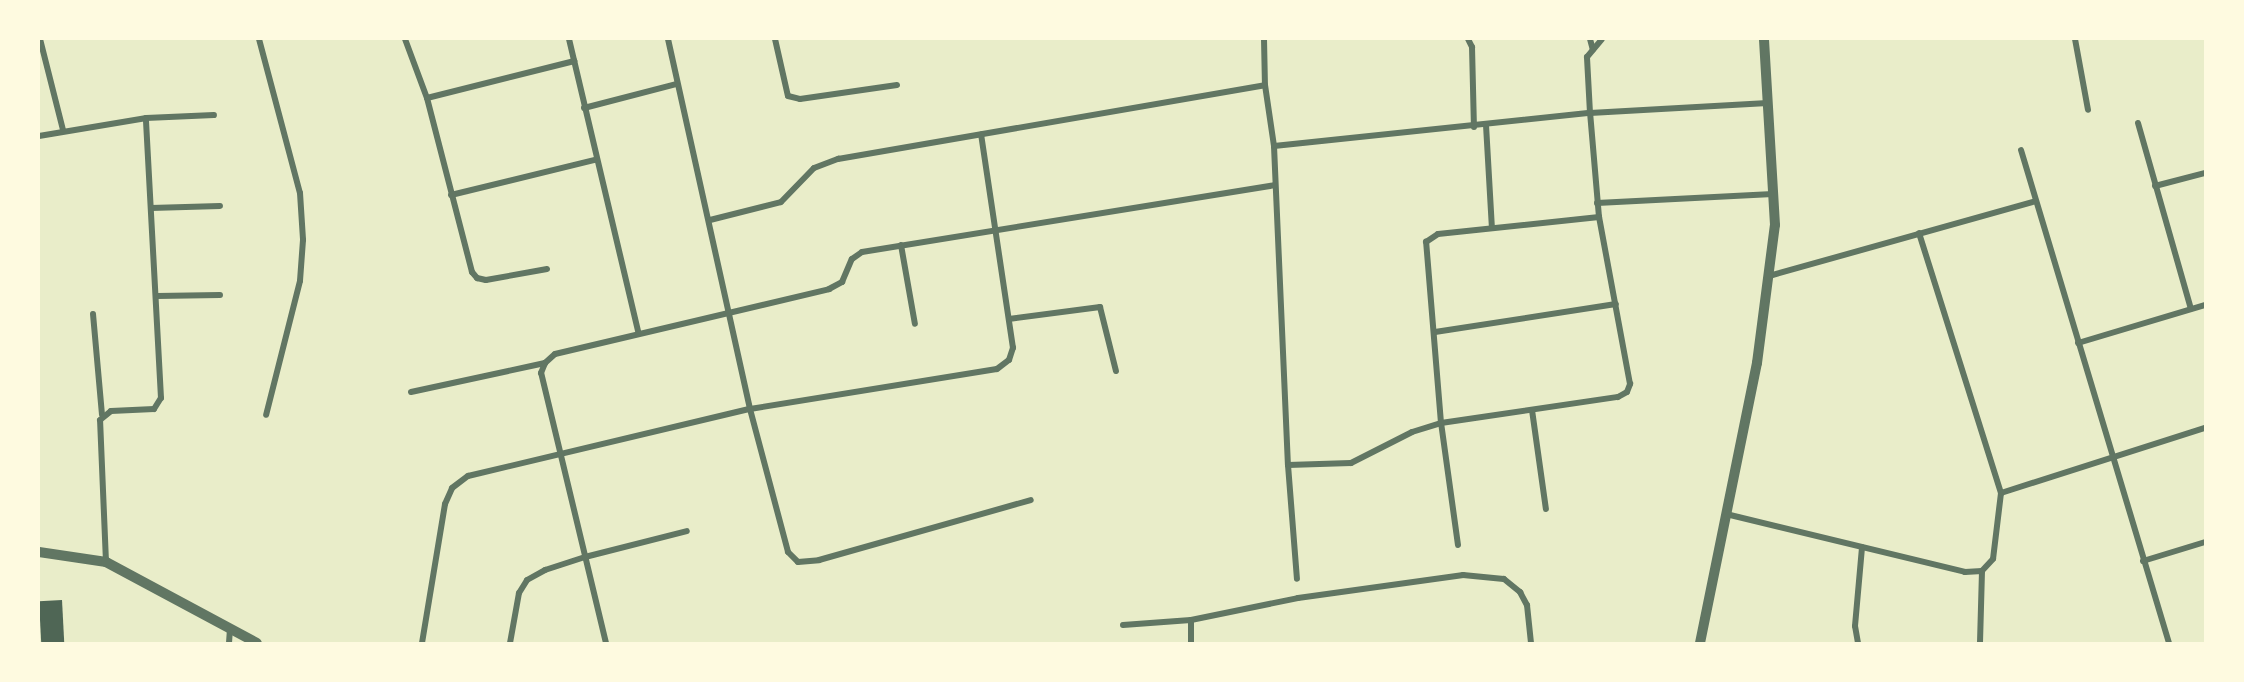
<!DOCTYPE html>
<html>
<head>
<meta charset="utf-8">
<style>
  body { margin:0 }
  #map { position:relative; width:2244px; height:682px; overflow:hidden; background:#e9edc9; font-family:"Fira Sans Condensed",sans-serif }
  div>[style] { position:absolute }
  .building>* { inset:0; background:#4f6655; transform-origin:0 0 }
  .minor>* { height:6px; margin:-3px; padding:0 3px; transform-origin:3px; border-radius:3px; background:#617663 }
  .tertiary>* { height:10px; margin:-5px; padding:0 5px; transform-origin:5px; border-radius:5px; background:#617663 }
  span { translate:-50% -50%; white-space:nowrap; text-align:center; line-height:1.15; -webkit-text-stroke:5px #fefae0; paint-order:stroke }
  .frame { position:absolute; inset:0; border:40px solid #fefae0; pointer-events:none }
</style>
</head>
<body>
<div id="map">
  <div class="building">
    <i style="left:62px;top:600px;width:43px;height:23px;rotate:87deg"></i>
  </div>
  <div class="minor">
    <i style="left:40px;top:39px;width:94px;rotate:75.8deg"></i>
    <i style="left:259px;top:39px;width:159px;rotate:75.1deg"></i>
    <i style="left:300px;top:193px;width:47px;rotate:86.3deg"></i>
    <i style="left:303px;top:240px;width:41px;rotate:94.2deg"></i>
    <i style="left:300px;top:281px;width:138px;rotate:104.2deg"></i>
    <i style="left:405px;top:39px;width:63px;rotate:69.6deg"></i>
    <i style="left:427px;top:98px;width:180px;rotate:75.5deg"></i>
    <i style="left:472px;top:272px;width:8px;rotate:50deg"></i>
    <i style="left:477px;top:278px;width:9px;rotate:13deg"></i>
    <i style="left:486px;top:280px;width:62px;rotate:-10.2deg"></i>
    <i style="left:569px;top:39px;width:301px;rotate:76.7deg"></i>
    <i style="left:668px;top:39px;width:379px;rotate:77.5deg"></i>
    <i style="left:750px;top:409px;width:148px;rotate:75.1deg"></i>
    <i style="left:788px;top:552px;width:14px;rotate:45deg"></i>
    <i style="left:798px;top:562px;width:21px;rotate:-5deg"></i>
    <i style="left:819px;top:560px;width:220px;rotate:-15.8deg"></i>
    <i style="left:775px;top:39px;width:58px;rotate:77.2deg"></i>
    <i style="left:788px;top:96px;width:12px;rotate:14deg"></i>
    <i style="left:800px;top:99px;width:98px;rotate:-8.2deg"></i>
    <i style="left:1264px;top:39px;width:46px;rotate:88.8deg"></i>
    <i style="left:1265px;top:85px;width:62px;rotate:81.6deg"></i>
    <i style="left:1274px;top:146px;width:319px;rotate:87.5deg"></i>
    <i style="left:1288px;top:465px;width:114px;rotate:85.5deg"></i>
    <i style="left:1468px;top:39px;width:9px;rotate:63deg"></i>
    <i style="left:1472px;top:47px;width:80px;rotate:88.6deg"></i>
    <i style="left:1590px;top:39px;width:11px;rotate:75deg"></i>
    <i style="left:2075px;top:39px;width:72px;rotate:79.6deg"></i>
    <i style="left:427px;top:98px;width:152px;rotate:-14.1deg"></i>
    <i style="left:584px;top:108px;width:96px;rotate:-14.5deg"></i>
    <i style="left:2138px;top:123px;width:193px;rotate:74.1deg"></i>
    <i style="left:1486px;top:125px;width:103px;rotate:86.7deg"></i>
    <i style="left:39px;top:136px;width:109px;rotate:-9.5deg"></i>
    <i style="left:146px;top:118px;width:68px;rotate:-2.5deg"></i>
    <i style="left:1274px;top:146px;width:318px;rotate:-6deg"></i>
    <i style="left:1590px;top:113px;width:178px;rotate:-3.2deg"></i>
    <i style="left:2021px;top:150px;width:515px;rotate:73.29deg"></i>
    <i style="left:2155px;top:186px;width:52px;rotate:-14.6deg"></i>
    <i style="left:451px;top:195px;width:148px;rotate:-13.7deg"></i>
    <i style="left:1597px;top:203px;width:176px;rotate:-2.9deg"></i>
    <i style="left:151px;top:208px;width:69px;rotate:-1.7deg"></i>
    <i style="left:710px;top:220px;width:73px;rotate:-14.2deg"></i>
    <i style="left:781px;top:202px;width:47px;rotate:-45.9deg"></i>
    <i style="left:814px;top:168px;width:26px;rotate:-21deg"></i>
    <i style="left:838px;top:159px;width:433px;rotate:-9.8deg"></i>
    <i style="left:1919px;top:233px;width:273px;rotate:72.5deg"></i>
    <i style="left:2001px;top:493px;width:66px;rotate:96.9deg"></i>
    <i style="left:1993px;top:559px;width:16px;rotate:133deg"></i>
    <i style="left:1982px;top:571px;width:72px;rotate:91.6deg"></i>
    <i style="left:901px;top:245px;width:80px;rotate:80deg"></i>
    <i style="left:1769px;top:276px;width:277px;rotate:-15.7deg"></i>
    <i style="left:157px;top:296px;width:63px;rotate:-0.9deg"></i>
    <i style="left:93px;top:314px;width:101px;rotate:84.9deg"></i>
    <i style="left:1009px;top:319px;width:92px;rotate:-7.5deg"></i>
    <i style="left:1100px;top:307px;width:66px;rotate:76deg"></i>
    <i style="left:1435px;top:332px;width:183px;rotate:-8.8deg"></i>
    <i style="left:2078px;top:343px;width:133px;rotate:-16.7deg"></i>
    <i style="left:411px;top:392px;width:137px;rotate:-12.2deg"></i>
    <i style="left:1532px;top:410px;width:100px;rotate:82deg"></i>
    <i style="left:1288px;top:465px;width:63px;rotate:-1.8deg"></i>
    <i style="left:1351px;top:463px;width:68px;rotate:-26.9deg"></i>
    <i style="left:1412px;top:432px;width:30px;rotate:-17deg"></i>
    <i style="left:1441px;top:423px;width:179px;rotate:-8.4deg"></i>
    <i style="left:1618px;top:397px;width:10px;rotate:-29deg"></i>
    <i style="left:1627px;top:392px;width:9px;rotate:-69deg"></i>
    <i style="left:1630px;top:384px;width:170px;rotate:-100.5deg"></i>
    <i style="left:1599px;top:217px;width:104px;rotate:-94.9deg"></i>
    <i style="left:1590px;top:113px;width:56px;rotate:-93.1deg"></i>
    <i style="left:1587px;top:57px;width:23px;rotate:-50deg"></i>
    <i style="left:2001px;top:493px;width:214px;rotate:-17.7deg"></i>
    <i style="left:1726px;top:514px;width:246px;rotate:13.6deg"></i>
    <i style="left:1965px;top:572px;width:17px;rotate:-3deg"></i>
    <i style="left:1458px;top:545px;width:123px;rotate:-97.9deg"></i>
    <i style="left:1441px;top:423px;width:182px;rotate:-94.7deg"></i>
    <i style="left:1426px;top:242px;width:14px;rotate:-34deg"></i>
    <i style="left:1438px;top:234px;width:162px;rotate:-6deg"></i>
    <i style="left:2143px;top:561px;width:65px;rotate:-17deg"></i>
    <i style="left:106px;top:562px;width:142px;rotate:-92.4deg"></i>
    <i style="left:100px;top:420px;width:14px;rotate:-39deg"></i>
    <i style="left:111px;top:411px;width:43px;rotate:-2.7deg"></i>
    <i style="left:154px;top:409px;width:13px;rotate:-58deg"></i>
    <i style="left:161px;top:398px;width:280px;rotate:-93.1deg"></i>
    <i style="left:1123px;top:625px;width:68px;rotate:-4.2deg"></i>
    <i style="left:1191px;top:620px;width:109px;rotate:-11.6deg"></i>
    <i style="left:1298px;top:598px;width:167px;rotate:-7.9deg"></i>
    <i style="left:1463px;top:575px;width:41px;rotate:5.6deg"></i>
    <i style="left:1504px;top:579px;width:21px;rotate:39deg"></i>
    <i style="left:1520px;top:592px;width:15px;rotate:62deg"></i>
    <i style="left:1527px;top:605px;width:38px;rotate:84deg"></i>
    <i style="left:229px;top:643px;width:15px;rotate:-86deg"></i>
    <i style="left:422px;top:643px;width:141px;rotate:-80.6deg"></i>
    <i style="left:445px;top:504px;width:17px;rotate:-66deg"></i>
    <i style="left:452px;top:488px;width:20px;rotate:-37deg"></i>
    <i style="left:468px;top:476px;width:290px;rotate:-13.4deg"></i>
    <i style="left:750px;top:409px;width:250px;rotate:-9.2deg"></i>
    <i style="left:997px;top:369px;width:15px;rotate:-37deg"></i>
    <i style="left:1009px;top:360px;width:13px;rotate:-72deg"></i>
    <i style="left:1013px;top:348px;width:216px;rotate:-98.5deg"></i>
    <i style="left:510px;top:643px;width:51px;rotate:-79.8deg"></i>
    <i style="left:519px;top:593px;width:15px;rotate:-58deg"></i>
    <i style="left:527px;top:580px;width:21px;rotate:-29deg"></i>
    <i style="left:545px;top:570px;width:42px;rotate:-18deg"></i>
    <i style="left:585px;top:557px;width:105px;rotate:-14.3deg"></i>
    <i style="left:606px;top:643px;width:278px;rotate:-103.5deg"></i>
    <i style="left:541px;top:373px;width:11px;rotate:-68deg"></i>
    <i style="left:545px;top:363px;width:13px;rotate:-42deg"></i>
    <i style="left:555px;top:354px;width:282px;rotate:-13.3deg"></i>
    <i style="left:829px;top:289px;width:15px;rotate:-28deg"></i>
    <i style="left:842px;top:282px;width:25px;rotate:-67deg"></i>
    <i style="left:852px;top:259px;width:12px;rotate:-35deg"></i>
    <i style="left:862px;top:252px;width:417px;rotate:-9.2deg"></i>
    <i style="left:1191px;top:643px;width:23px;rotate:-90deg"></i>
    <i style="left:1858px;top:643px;width:17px;rotate:-100deg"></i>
    <i style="left:1855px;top:626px;width:79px;rotate:-84.9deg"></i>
  </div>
  <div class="tertiary">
    <i style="left:39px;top:552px;width:68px;rotate:8.5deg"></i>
    <i style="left:106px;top:562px;width:171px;rotate:28.2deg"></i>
    <i style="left:1700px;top:643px;width:286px;rotate:-78.5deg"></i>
    <i style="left:1757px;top:363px;width:139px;rotate:-82.6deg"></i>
    <i style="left:1775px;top:225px;width:186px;rotate:-93.4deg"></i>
  </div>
  <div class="frame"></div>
</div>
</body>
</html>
